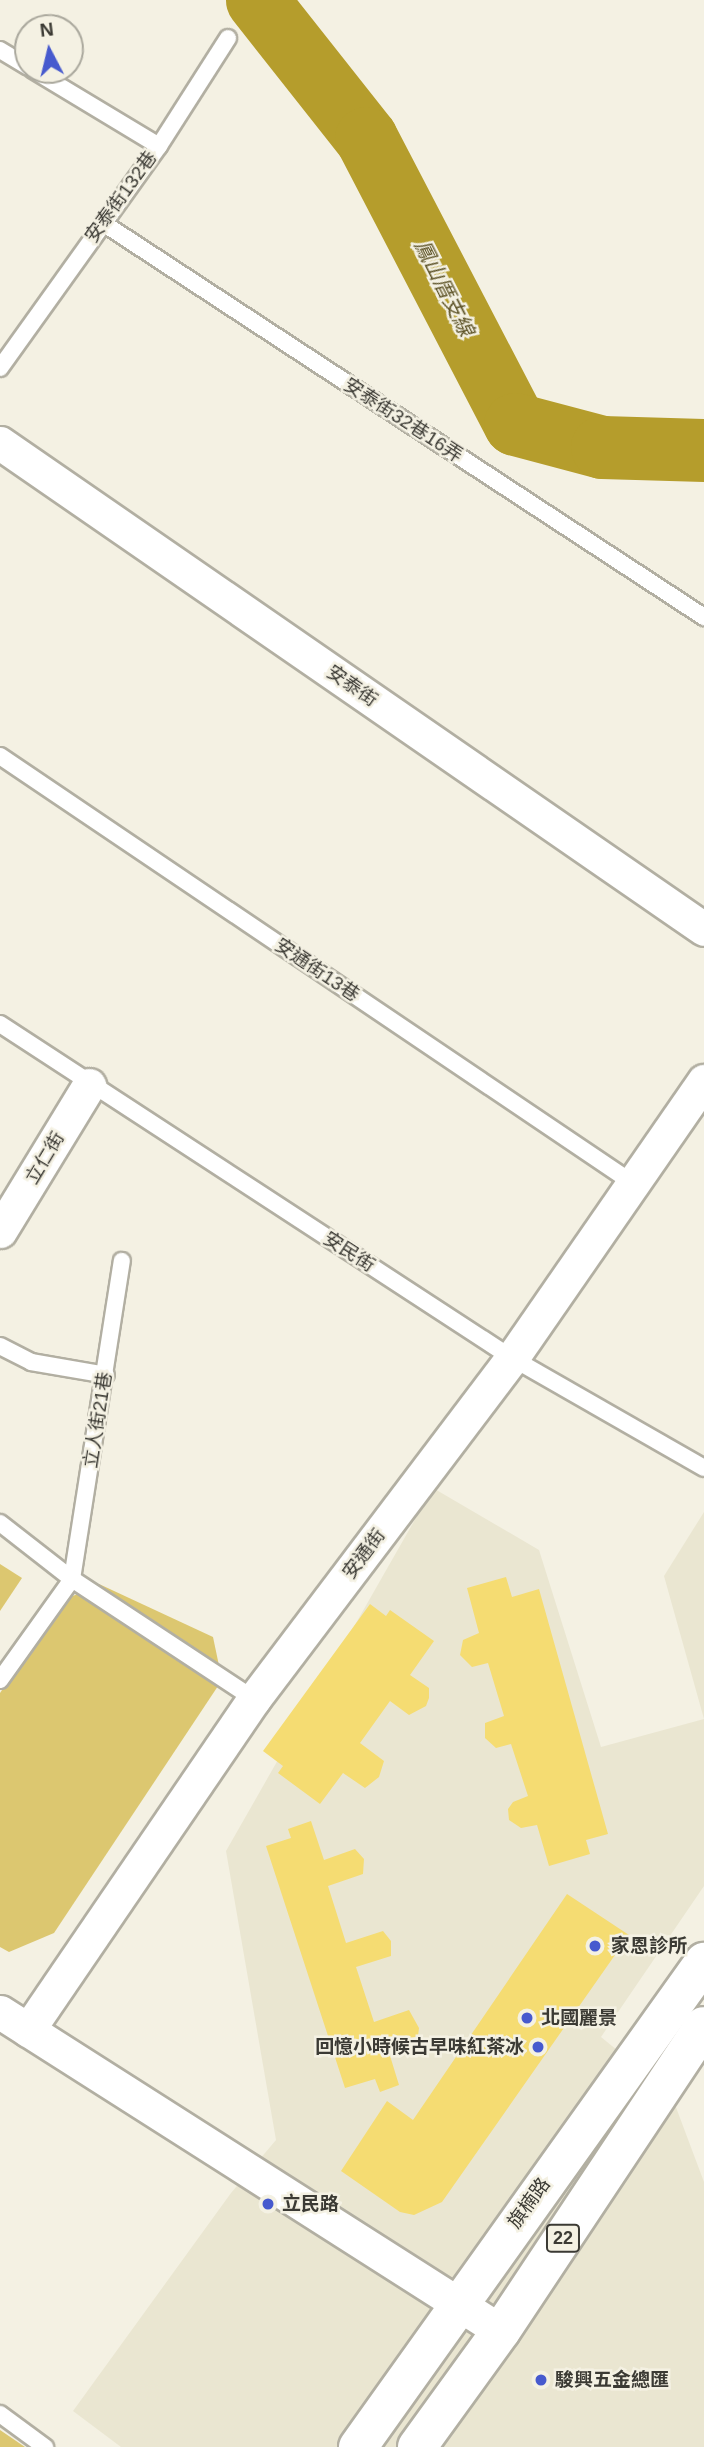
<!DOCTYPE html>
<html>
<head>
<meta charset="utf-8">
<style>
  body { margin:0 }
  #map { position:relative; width:704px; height:2447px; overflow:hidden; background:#f4f1e3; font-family:Arial,"Noto Sans TC",sans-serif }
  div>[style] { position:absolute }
  .built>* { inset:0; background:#eae6d1 }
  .green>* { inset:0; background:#dcc770 }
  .river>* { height:63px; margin:-31.5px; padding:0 31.5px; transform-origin:31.5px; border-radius:31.5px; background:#b59d2c }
  .building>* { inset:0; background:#f5dc72 }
  .roads { filter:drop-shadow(2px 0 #b2afa2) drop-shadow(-2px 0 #b2afa2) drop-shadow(0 2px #b2afa2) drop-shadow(0 -2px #b2afa2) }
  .service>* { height:16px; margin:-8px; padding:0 8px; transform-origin:8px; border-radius:8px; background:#fff }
  .minor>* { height:33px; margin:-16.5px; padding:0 16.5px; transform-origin:16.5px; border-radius:16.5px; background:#fff }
  .primary>* { height:38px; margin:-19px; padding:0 19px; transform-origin:19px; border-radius:19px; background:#fff }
  .dots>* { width:19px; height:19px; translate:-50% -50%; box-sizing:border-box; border:4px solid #f4f1e3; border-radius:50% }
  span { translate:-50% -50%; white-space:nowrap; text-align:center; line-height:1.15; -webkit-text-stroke:5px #f4f1e3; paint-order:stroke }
  .shield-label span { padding:2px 5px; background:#f4f1e3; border:2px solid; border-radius:5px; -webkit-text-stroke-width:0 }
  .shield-label { font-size:18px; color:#3b3a34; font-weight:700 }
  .street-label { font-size:19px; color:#3b3a34 }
  .poi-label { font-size:19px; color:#3b3a34; font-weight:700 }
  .left { translate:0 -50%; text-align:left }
  .right { translate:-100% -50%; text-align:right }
  .water-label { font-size:21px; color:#5e5428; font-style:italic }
  .north { position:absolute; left:14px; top:14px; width:70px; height:70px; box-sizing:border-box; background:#f4f1e3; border:2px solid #aaa89d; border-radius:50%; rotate:353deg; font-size:19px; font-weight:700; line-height:28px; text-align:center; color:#3b3a34 }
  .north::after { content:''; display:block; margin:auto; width:24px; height:32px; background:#475ace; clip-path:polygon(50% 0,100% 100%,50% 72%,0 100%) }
</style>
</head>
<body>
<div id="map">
  <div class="built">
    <i style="clip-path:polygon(433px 1488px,539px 1550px,601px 1747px,704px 1719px,664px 1576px,704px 1512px,704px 1886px,601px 2037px,671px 2094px,704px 2182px,704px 2447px,121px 2447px,73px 2411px,231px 2193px,276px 2140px,226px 1851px)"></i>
  </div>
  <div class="green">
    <i style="clip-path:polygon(0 1564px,22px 1578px,0 1611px)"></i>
    <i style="clip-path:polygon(99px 1584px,213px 1637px,222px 1680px,54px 1933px,9px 1952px,0 1947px,0 1693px,62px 1601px)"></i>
    <i style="clip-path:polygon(0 2430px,25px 2447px,0 2447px)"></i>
  </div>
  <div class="river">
    <i style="left:257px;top:0;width:176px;rotate:51.7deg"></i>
    <i style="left:366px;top:138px;width:322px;rotate:62.5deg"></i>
    <i style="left:515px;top:424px;width:90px;rotate:14.8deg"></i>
    <i style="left:602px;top:447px;width:102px;rotate:1.7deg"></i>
  </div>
  <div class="building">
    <i style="clip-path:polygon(506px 1577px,512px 1597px,539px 1589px,608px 1834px,586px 1840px,590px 1854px,549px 1866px,537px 1825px,521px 1828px,509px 1820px,508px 1809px,513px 1802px,528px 1796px,511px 1744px,496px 1748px,485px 1738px,485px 1723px,504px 1716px,488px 1663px,472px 1667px,460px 1655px,463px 1640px,479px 1633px,467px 1588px)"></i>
    <i style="clip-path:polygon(370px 1604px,386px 1616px,390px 1610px,434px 1641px,410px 1675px,429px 1688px,429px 1698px,426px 1706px,409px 1715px,390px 1701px,360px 1743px,384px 1761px,379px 1777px,365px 1788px,343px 1773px,320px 1804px,278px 1773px,283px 1766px,263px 1751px)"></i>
    <i style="clip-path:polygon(311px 1821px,324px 1860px,355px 1849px,364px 1859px,363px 1874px,328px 1886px,346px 1943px,383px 1931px,391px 1941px,391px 1956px,356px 1967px,374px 2022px,409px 2010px,419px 2028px,418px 2036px,387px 2046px,399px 2085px,380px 2092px,375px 2079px,345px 2088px,266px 1846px,291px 1838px,288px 1829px)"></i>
    <i style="clip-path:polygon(567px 1894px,629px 1935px,442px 2202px,414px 2215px,400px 2212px,341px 2171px,387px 2101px,413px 2120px)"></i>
  </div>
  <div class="roads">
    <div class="service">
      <i style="left:0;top:50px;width:33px;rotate:31deg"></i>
      <i style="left:33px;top:70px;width:147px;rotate:31.1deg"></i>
      <i style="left:103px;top:223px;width:719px;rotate:33.25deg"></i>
      <i style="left:0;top:368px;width:273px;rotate:-54.4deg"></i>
      <i style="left:159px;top:146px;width:128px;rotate:-57.4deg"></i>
      <i style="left:0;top:756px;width:765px;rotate:34.02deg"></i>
      <i style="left:0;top:1024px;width:611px;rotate:33.12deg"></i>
      <i style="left:512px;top:1358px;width:221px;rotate:29.8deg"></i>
      <i style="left:0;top:1346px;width:35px;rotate:27deg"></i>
      <i style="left:31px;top:1362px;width:76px;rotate:9.8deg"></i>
      <i style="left:0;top:1523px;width:91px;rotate:37.9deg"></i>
      <i style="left:72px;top:1579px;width:218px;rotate:33.4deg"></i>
      <i style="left:0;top:1680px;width:124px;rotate:-54.5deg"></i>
      <i style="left:72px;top:1579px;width:322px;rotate:-81.1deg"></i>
      <i style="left:0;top:2414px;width:56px;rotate:36.3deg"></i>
    </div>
    <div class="minor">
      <i style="left:0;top:443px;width:855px;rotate:34.62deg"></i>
      <i style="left:0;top:1231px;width:171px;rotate:-58.6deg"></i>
      <i style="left:0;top:2012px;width:594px;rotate:32.49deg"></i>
      <i style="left:28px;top:2030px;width:401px;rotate:-55.7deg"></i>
      <i style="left:254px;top:1699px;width:428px;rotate:-52.9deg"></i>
      <i style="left:512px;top:1358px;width:337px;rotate:-55.3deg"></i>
    </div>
    <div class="primary">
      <i style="left:358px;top:2447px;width:596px;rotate:-54.5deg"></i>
      <i style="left:417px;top:2447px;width:143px;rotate:-54.1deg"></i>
      <i style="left:501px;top:2331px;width:366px;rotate:-56.4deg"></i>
    </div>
  </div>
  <div class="dots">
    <i style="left:595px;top:1946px;background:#475ace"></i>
    <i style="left:527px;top:2018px;background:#475ace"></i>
    <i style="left:538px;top:2047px;background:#475ace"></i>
    <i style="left:268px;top:2204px;background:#475ace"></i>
    <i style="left:541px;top:2380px;background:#475ace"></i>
  </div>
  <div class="shield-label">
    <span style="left:563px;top:2238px">22</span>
  </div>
  <div class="street-label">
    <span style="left:121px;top:197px;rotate:-54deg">安泰街132巷</span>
    <span style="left:403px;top:420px;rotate:33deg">安泰街32巷16弄</span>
    <span style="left:352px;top:686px;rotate:35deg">安泰街</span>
    <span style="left:317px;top:970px;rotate:34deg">安通街13巷</span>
    <span style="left:45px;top:1158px;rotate:-59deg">立仁街</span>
    <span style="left:349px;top:1252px;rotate:33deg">安民街</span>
    <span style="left:98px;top:1420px;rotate:-81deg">立人街21巷</span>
    <span style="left:364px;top:1554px;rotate:-53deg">安通街</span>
    <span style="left:529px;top:2203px;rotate:-54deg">旗楠路</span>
  </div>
  <div class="poi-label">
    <span class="left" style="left:611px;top:1946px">家恩診所</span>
    <span class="left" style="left:541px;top:2018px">北國麗景</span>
    <span class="right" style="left:524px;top:2047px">回憶小時候古早味紅茶冰</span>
    <span class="left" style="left:282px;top:2204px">立民路</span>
    <span class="left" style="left:555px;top:2380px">駿興五金總匯</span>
  </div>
  <div class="water-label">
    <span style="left:444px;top:288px;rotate:63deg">鳳山厝支線</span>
  </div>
  <div class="north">N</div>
</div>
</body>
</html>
